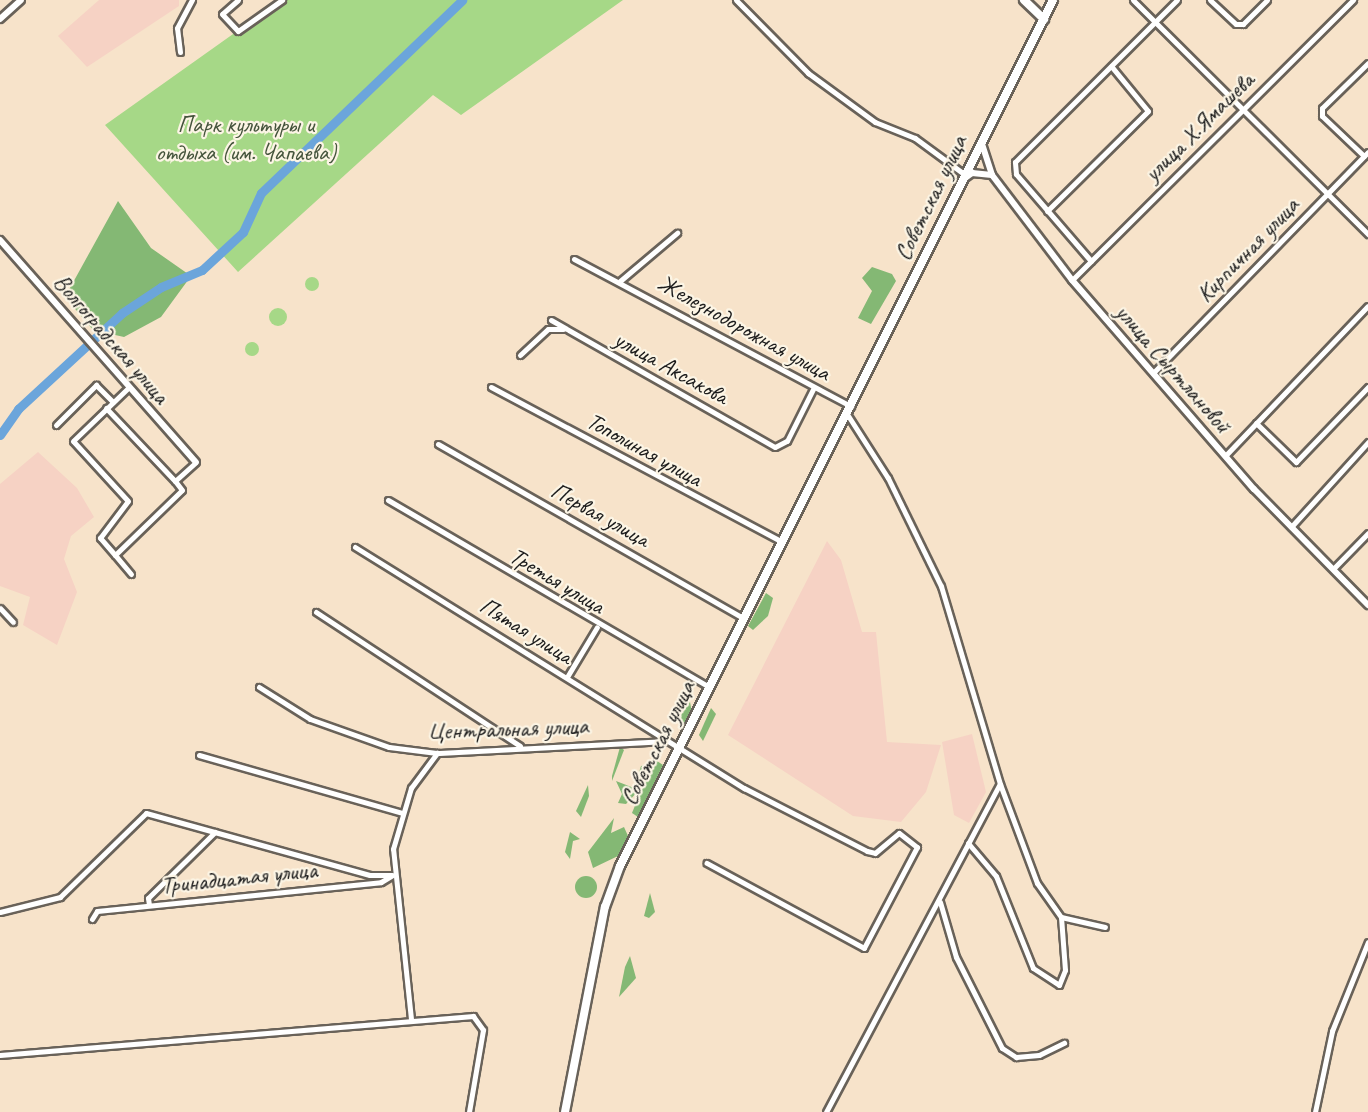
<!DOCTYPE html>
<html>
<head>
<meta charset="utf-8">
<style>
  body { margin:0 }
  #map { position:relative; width:1368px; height:1112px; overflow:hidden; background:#f7e3ca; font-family:Caveat,sans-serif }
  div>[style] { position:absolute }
  .built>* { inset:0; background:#f6d2c4 }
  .green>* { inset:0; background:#a6d887 }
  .round { border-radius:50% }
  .forest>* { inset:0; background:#84b874 }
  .river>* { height:9px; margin:-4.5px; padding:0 4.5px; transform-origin:4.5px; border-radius:4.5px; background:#6ba5db }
  .roads { filter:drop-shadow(2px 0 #696259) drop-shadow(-2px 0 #696259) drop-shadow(0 2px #696259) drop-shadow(0 -2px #696259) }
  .minor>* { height:5px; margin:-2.5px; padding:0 2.5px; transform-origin:2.5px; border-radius:2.5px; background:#fff }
  .tertiary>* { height:6px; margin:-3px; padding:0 3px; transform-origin:3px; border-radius:3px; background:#fff }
  .secondary>* { height:8px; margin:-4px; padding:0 4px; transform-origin:4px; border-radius:4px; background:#fff }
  span { translate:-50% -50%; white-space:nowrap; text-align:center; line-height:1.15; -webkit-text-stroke:4.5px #fcf5e5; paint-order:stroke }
  .park-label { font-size:24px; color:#45543c }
  .street-label { font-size:24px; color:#1c1c1c }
</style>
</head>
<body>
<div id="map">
  <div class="built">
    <i style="clip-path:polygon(99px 0,179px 0,179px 6px,87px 67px,58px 36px)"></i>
    <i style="clip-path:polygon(38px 452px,77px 488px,94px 517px,71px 536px,64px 559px,77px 592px,57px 645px,23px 625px,30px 597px,0 586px,0 484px)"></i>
    <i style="clip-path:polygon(827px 541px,841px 560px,862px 632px,876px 632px,887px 742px,941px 745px,926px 792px,901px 822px,853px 816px,728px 735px)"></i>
    <i style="clip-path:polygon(972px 734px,986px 792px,969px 823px,954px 815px,942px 742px)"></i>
  </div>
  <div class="green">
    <i style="clip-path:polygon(281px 0,623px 0,461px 115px,433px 95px,238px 272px,105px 125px)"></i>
    <i class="round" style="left:305px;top:277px;width:14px;height:14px"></i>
    <i class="round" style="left:269px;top:308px;width:18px;height:18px"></i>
    <i class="round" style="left:245px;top:342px;width:14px;height:14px"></i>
  </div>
  <div class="forest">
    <i style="clip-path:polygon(118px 201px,151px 248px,191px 276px,161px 317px,124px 337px,93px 330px,65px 297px)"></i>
    <i style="clip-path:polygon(872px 267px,892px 274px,896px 281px,871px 324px,858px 318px,872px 291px,862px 278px)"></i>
    <i style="clip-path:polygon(766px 593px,773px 598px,768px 616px,753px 630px,748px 626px)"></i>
    <i style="clip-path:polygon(690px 702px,692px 713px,681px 727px,678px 719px)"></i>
    <i style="clip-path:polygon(711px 708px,716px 714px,703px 741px,699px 735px)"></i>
    <i style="clip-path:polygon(620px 747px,624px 750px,612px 781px,612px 776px)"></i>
    <i style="clip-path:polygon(654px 759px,663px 765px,638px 817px,632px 813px)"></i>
    <i style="clip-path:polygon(646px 765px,640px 789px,626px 804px,618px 803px,622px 794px,616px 781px,634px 788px,641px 766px)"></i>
    <i style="clip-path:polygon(588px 785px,589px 796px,581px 817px,576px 811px)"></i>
    <i style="clip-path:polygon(614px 818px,611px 833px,624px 827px,628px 836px,618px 856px,593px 868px,588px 852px)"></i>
    <i style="clip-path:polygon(570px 832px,580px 839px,573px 841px,570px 859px,565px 852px)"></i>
    <i class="round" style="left:575px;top:876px;width:22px;height:22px"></i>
    <i style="clip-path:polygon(650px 893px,655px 912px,649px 918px,644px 916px)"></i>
    <i style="clip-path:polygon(630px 956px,636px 978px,619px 997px,625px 967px)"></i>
  </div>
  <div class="river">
    <i style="left:0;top:435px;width:32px;rotate:-55deg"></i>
    <i style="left:18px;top:409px;width:142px;rotate:-42.7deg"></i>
    <i style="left:122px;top:313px;width:47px;rotate:-33.7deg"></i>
    <i style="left:161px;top:287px;width:44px;rotate:-22.5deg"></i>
    <i style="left:202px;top:270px;width:56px;rotate:-42.8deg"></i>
    <i style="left:243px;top:232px;width:43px;rotate:-65.2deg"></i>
    <i style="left:261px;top:193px;width:279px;rotate:-43.8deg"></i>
  </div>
  <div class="roads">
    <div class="minor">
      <i style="left:238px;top:0;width:21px;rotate:139deg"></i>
      <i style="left:222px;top:14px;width:23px;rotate:47deg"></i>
      <i style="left:238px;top:31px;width:54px;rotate:-35.2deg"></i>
      <i style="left:736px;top:0;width:103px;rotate:45.4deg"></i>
      <i style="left:808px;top:73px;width:83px;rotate:36.2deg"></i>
      <i style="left:875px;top:122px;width:43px;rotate:21.8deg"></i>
      <i style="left:915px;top:138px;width:61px;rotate:36.3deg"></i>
      <i style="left:1133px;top:0;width:332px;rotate:44.9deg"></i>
      <i style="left:1210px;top:0;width:35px;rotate:43deg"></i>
      <i style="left:1236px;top:24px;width:7px"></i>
      <i style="left:1243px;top:24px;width:34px;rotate:-45deg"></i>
      <i style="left:180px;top:52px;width:24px;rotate:-97deg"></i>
      <i style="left:177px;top:28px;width:32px;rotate:-62deg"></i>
      <i style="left:1364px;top:156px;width:58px;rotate:-136.4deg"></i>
      <i style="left:1322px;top:116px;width:8px;rotate:-90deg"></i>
      <i style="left:1322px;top:108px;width:64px;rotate:-44.4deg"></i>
      <i style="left:1047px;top:211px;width:142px;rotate:-44.7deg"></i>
      <i style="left:1148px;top:111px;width:58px;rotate:-129.4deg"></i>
      <i style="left:574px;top:259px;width:314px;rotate:28deg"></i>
      <i style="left:1091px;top:261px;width:115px;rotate:-130.8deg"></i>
      <i style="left:1016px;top:174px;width:12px;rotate:-95deg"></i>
      <i style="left:1015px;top:162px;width:229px;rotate:-45deg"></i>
      <i style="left:1072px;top:280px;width:397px;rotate:-44.9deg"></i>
      <i style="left:620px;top:281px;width:75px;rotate:-40.1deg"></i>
      <i style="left:551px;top:320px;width:257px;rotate:29.6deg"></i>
      <i style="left:775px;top:447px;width:13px;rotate:-27deg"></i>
      <i style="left:787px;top:441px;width:60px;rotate:-63.4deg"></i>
      <i style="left:520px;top:355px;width:38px;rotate:-43deg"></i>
      <i style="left:548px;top:329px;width:15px"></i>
      <i style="left:1153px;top:373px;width:308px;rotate:-45.8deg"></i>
      <i style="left:491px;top:387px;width:328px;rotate:28deg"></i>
      <i style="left:106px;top:408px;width:100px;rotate:46.6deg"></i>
      <i style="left:847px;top:414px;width:76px;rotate:57.4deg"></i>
      <i style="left:888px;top:478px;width:120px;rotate:63.9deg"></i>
      <i style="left:941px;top:586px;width:207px;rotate:73.4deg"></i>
      <i style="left:1000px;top:784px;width:106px;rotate:69.5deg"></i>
      <i style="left:1037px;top:883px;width:42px;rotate:54.8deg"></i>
      <i style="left:1061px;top:917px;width:45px;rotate:12.8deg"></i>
      <i style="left:1256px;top:423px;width:56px;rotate:44.3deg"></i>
      <i style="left:1296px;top:462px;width:104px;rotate:-46.2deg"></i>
      <i style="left:56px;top:425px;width:57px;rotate:-45deg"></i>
      <i style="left:96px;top:385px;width:24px;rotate:45deg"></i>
      <i style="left:438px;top:444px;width:351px;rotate:29.7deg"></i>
      <i style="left:1225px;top:456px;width:207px;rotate:-46.4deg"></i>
      <i style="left:388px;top:500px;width:371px;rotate:30.2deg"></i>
      <i style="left:1291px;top:527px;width:115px;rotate:-47.8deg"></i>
      <i style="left:355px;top:547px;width:458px;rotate:31.8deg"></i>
      <i style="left:744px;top:788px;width:138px;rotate:27.1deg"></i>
      <i style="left:867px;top:851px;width:8px;rotate:14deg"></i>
      <i style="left:875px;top:853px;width:31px;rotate:-40deg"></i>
      <i style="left:899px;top:833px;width:23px;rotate:38deg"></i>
      <i style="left:917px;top:847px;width:114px;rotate:117.7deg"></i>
      <i style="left:864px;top:948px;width:179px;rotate:-151.6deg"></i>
      <i style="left:115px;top:555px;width:23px;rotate:-131deg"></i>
      <i style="left:100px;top:538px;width:46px;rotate:-52.9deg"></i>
      <i style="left:128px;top:501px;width:81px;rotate:-132.5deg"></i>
      <i style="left:73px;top:441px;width:76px;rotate:-43.9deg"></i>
      <i style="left:1333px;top:569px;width:50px;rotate:-45.8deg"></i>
      <i style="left:131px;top:574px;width:25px;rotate:-130deg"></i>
      <i style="left:115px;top:555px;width:93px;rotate:-44.1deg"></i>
      <i style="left:182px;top:490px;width:11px;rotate:-128deg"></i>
      <i style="left:175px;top:481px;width:28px;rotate:-42deg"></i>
      <i style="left:0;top:608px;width:19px;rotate:47deg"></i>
      <i style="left:316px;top:612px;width:244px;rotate:33.3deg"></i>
      <i style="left:567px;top:677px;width:58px;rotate:-59deg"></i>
      <i style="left:259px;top:687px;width:60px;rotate:32.1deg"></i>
      <i style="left:310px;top:719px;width:84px;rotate:19.5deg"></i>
      <i style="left:389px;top:747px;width:48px;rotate:7.1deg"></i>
      <i style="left:437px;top:753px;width:228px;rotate:-3deg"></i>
      <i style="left:199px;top:755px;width:211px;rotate:15.9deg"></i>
      <i style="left:968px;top:843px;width:43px;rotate:49.7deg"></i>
      <i style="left:996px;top:876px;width:99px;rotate:68.1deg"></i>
      <i style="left:1033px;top:968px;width:31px;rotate:33deg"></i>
      <i style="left:1059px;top:985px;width:16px;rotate:-68deg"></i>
      <i style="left:1065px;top:970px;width:53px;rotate:-94.3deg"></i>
      <i style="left:940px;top:902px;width:57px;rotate:73.8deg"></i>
      <i style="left:956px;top:957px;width:102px;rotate:63.2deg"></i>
      <i style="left:1002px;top:1048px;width:17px;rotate:33deg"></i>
      <i style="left:1016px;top:1057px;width:23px;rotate:-5deg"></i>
      <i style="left:1039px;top:1055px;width:28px;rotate:-26deg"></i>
      <i style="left:149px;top:905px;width:7px;rotate:-98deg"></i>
      <i style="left:148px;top:898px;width:94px;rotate:-44.6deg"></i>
      <i style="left:0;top:912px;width:62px;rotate:-14deg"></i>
      <i style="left:60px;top:897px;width:120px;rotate:-44.3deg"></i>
      <i style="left:146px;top:813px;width:232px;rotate:15.5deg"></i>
      <i style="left:370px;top:875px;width:22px"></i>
      <i style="left:92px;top:919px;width:9px;rotate:-58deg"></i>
      <i style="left:97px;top:911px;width:285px;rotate:-5.8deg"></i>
      <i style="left:381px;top:882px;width:12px;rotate:-31deg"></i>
      <i style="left:411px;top:1019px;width:171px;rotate:-96deg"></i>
      <i style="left:393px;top:849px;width:64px;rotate:-73.6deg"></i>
      <i style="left:411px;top:788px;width:44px;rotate:-53.4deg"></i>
      <i style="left:0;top:1055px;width:475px;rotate:-4.7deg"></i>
      <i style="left:473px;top:1016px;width:17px;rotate:54deg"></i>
      <i style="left:483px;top:1030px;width:83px;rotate:99.7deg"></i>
      <i style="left:826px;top:1112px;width:371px;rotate:-62.1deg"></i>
      <i style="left:1315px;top:1112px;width:83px;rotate:-78.1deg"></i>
      <i style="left:1332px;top:1031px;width:96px;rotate:-68deg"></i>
    </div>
    <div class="tertiary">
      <i style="left:0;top:19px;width:28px;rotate:-42deg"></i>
      <i style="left:982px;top:144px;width:33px;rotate:72deg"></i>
      <i style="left:992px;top:175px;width:132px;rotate:52.7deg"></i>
      <i style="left:1072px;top:280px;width:277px;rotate:49deg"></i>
      <i style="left:1254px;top:489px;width:163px;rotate:45.5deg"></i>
      <i style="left:965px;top:178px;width:9px;rotate:-36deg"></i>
      <i style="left:972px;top:173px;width:20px;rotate:6deg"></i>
      <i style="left:0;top:240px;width:296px;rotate:48.6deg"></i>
    </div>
    <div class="secondary">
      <i style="left:1024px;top:0;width:28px;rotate:44deg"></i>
      <i style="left:565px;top:1112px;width:209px;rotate:-79deg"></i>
      <i style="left:605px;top:907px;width:44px;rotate:-69.9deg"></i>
      <i style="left:620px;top:866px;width:968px;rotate:-63.43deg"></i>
    </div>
  </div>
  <div class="park-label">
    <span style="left:246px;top:139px">Парк культуры и<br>отдыха (им. Чапаева)</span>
  </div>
  <div class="street-label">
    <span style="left:1199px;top:127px;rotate:-45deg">улица Х.Ямашева</span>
    <span style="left:931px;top:198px;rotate:-64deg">Советская улица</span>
    <span style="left:1248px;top:250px;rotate:-46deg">Кирпичная улица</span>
    <span style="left:744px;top:328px;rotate:29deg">Железнодорожная улица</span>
    <span style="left:111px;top:339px;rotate:49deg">Волгоградская улица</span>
    <span style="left:671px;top:368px;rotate:29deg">улица Аксакова</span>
    <span style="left:1173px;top:369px;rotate:49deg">улица Сыртлановой</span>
    <span style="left:644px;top:450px;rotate:29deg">Тополиная улица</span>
    <span style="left:600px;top:515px;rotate:29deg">Первая улица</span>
    <span style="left:557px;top:581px;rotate:31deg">Третья улица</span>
    <span style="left:526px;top:631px;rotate:32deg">Пятая улица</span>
    <span style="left:508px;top:729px;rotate:-2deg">Центральная улица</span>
    <span style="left:658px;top:743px;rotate:-63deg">Советская улица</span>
    <span style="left:239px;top:878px;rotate:-6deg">Тринадцатая улица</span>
  </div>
</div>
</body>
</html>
